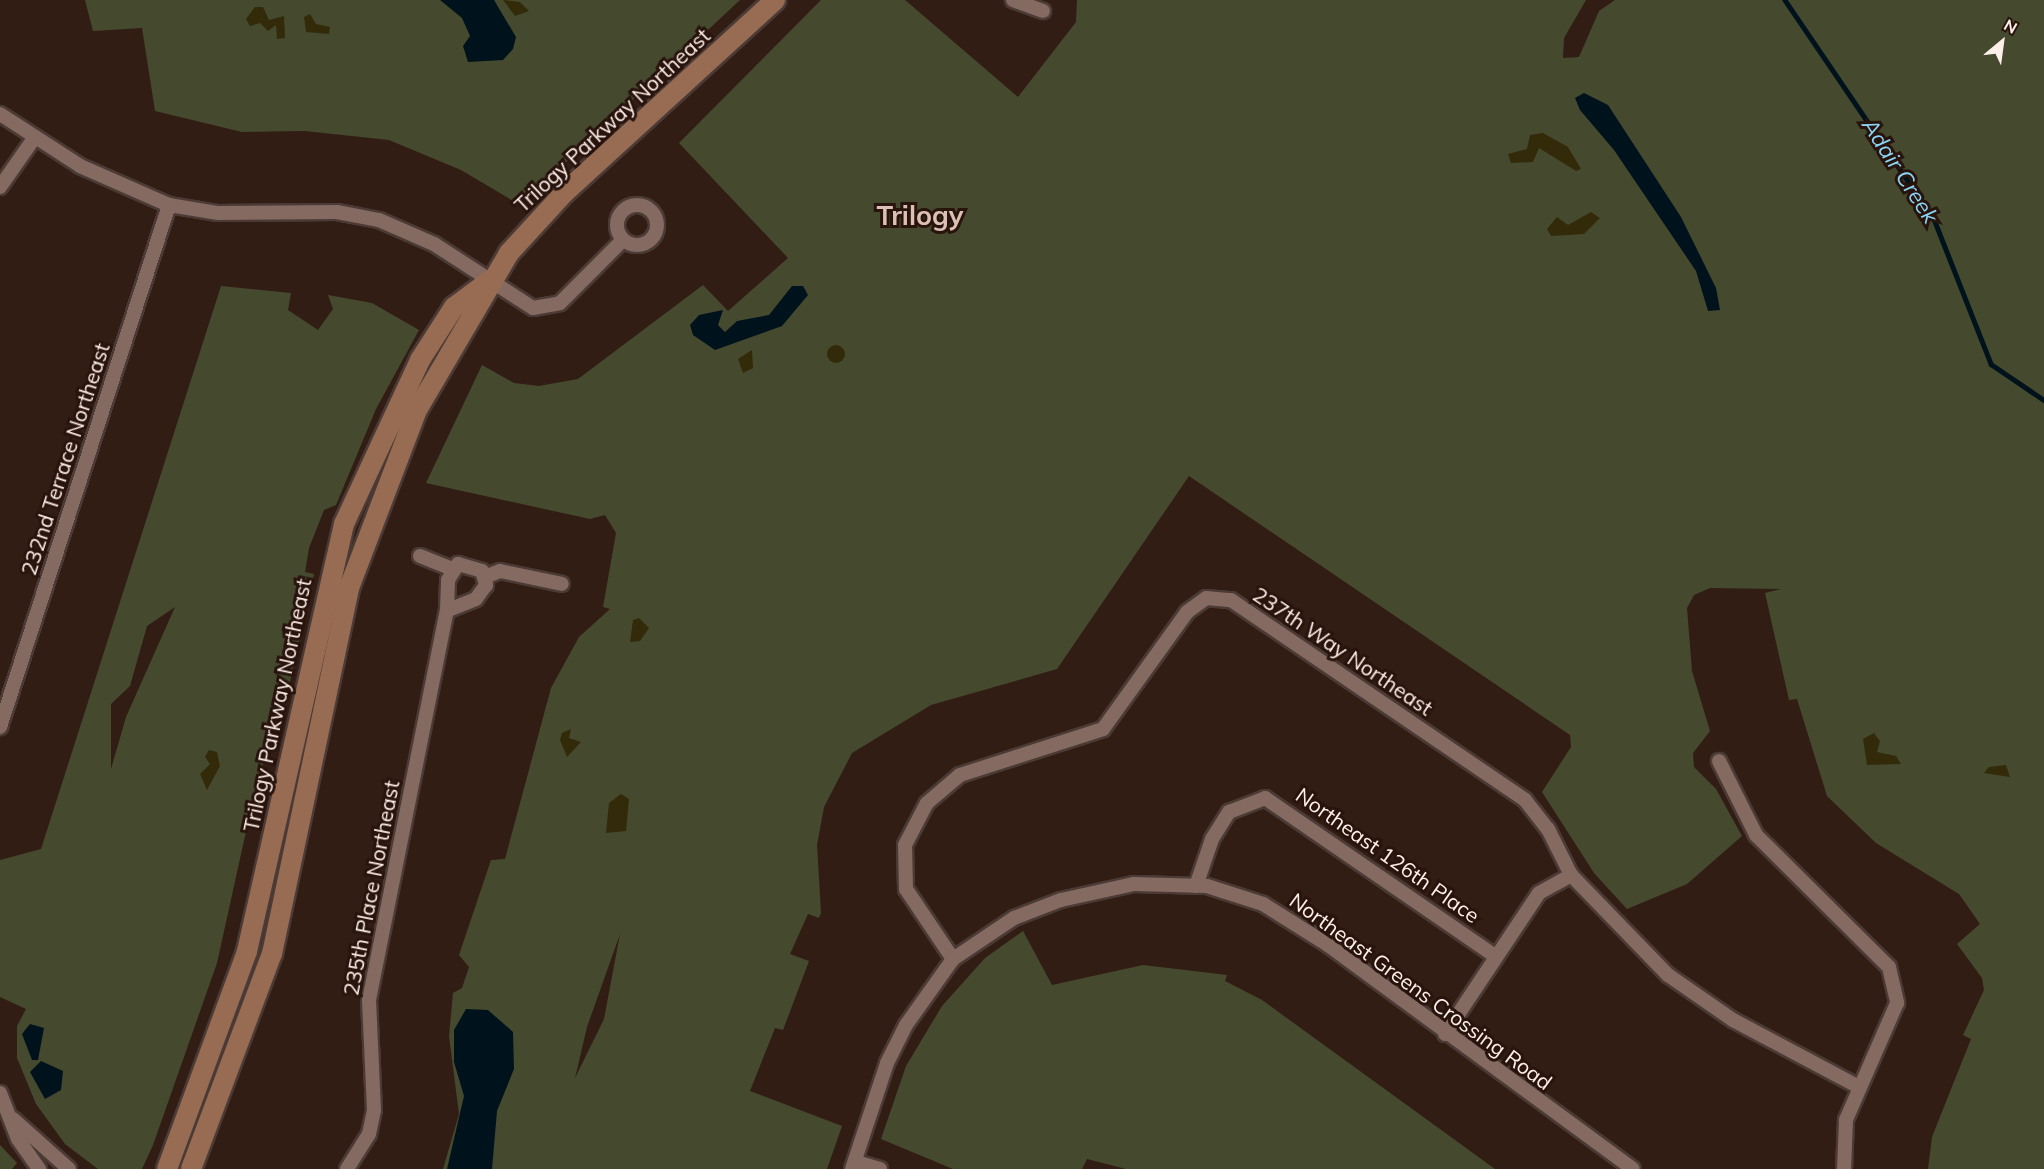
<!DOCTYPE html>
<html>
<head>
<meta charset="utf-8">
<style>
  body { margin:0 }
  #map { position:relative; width:2044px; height:1169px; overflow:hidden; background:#321d15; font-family:Mulish,sans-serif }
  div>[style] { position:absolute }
  .green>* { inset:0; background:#454a2e }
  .sand>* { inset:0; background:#322a09 }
  .round { border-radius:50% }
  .water>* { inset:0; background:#00121b }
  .stream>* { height:4.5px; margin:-2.25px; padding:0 2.25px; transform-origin:2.25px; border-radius:2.25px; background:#00121b }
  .roads { filter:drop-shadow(2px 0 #4b3a35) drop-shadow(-2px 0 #4b3a35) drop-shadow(0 2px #4b3a35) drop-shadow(0 -2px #4b3a35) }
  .street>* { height:14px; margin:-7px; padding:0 7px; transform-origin:7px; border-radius:7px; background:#846a60 }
  .street>.ring { margin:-7px; padding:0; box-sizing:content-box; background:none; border:14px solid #846a60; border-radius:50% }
  .secondary>* { height:20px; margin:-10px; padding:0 10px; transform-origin:10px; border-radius:10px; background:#986c52 }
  span { translate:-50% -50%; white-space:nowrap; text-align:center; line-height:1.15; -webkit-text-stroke:6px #28140c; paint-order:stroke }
  .street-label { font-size:21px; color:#feefe9 }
  .water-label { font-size:22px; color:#89d6f8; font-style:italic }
  .district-label { font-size:27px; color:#dcbfb5; font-weight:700 }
  .north { position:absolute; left:1972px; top:12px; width:60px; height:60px; -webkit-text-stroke:4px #28140c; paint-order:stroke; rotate:29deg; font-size:16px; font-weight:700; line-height:24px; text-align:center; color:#feefe9 }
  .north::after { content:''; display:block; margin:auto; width:21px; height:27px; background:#feefe9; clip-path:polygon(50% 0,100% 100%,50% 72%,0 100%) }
</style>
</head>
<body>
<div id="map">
  <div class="green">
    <i style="clip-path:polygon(85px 0,740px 0,520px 205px,461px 170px,389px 140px,305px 131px,242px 132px,155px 111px,142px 28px,93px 31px)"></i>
    <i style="clip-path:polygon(evenodd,821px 0,905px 0,1018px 97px,1076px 22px,1077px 0,1586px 0,1564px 38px,1563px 58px,1579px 57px,1599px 11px,1615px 0,2044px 0,2044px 1169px,1928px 1169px,1932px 1137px,1971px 1039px,1963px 1035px,1984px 990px,1982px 978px,1957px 944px,1980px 924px,1959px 894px,1876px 843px,1827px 796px,1797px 699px,1789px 700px,1765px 593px,1781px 589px,1710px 588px,1694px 595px,1687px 608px,1692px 671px,1710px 731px,1693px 753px,1694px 767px,1716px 789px,1742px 836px,1687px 884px,1627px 909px,1594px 873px,1542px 792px,1571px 747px,1570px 735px,1189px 476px,1057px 669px,931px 705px,852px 753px,824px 807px,817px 845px,821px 913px,819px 918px,808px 914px,790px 954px,809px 961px,783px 1030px,775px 1028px,750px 1091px,842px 1126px,827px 1169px,443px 1169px,459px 1114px,449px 1036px,453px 993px,462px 988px,469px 967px,459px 955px,491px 860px,505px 859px,551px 688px,579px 637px,610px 609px,603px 607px,616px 533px,605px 515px,590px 519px,426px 483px,482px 365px,514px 383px,539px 386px,578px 379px,703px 285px,728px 311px,788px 258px,679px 143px,821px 0,620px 934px,604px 1019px,575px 1078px,587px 1027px,620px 934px)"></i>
    <i style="clip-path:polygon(evenodd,221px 286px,291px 293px,288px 310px,318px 330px,333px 309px,328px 295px,372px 303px,419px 330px,376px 409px,336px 505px,324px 510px,309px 548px,305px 572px,314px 574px,285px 704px,279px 703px,249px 818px,217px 963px,153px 1145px,142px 1169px,98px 1169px,65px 1144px,36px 1104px,17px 1058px,17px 1026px,26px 1009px,0 997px,0 860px,41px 849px,221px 286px,175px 607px,126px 717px,111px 769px,111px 704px,130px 686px,147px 626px,175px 607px)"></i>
    <i style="clip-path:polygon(1023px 931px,1052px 985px,1143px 965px,1227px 975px,1225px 981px,1262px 1000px,1495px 1169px,1126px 1169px,1087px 1159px,1082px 1169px,953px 1169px,881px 1139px,906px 1066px,942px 1006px,985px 958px)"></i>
    <i style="clip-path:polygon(0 1145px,17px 1163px,12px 1169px,0 1169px)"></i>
  </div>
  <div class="sand">
    <i style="clip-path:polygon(503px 0,520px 2px,529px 11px,515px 16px)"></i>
    <i style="clip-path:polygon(255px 7px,263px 7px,269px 20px,284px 16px,285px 38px,277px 39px,276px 25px,268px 31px,260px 23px,250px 26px,246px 19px)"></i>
    <i style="clip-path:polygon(310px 14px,316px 24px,330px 27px,329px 34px,306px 32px,304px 17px)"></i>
    <i style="clip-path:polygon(1543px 133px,1568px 147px,1581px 169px,1576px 171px,1539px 148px,1533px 162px,1511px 163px,1508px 154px,1527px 149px,1530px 135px)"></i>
    <i style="clip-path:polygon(1591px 212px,1600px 218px,1584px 234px,1551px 236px,1547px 229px,1557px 217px,1568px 225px)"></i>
    <i class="round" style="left:827px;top:345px;width:18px;height:18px"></i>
    <i style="clip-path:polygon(752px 350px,753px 368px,743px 373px,738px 359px)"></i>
    <i style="clip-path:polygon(639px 618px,649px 628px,640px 641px,630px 642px,633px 620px)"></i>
    <i style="clip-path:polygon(571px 729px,569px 738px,581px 742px,567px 757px,560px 740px,562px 733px)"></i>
    <i style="clip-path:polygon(1874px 733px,1880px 741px,1877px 752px,1896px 756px,1901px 764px,1867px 765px,1863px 739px)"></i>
    <i style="clip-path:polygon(209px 750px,217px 752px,220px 766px,207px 790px,200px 774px,210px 764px,205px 757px)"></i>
    <i style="clip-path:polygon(2006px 765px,2010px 777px,1984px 773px,1989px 767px)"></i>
    <i style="clip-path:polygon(621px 794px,629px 799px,626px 831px,606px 833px,609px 803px)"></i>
  </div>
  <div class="water">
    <i style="clip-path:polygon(440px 0,494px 0,516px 37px,513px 49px,503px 60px,468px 62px,463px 46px,470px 36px,462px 18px)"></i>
    <i style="clip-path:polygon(1584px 93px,1608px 105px,1681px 217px,1716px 288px,1720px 310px,1708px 311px,1696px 271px,1614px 150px,1580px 110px,1575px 98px)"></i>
    <i style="clip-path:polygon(792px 286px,803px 286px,808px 295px,782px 326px,715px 350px,693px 335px,690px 325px,699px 315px,723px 310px,718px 325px,725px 332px,737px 321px,769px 315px)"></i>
    <i style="clip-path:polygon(466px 1009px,488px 1010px,513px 1032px,514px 1069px,497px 1111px,492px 1169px,447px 1169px,464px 1096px,454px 1062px,454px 1030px)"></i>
    <i style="clip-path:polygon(30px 1024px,44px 1028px,38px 1060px,32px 1060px,22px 1034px)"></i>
    <i style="clip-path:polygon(41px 1061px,63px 1071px,61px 1090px,45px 1099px,30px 1072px)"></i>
  </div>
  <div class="stream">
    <i style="left:1785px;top:0;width:265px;rotate:55.8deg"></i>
    <i style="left:1934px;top:219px;width:156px;rotate:68.5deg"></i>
    <i style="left:1991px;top:364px;width:64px;rotate:34.2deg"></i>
  </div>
  <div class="roads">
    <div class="street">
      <i style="left:1013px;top:0;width:32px;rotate:20deg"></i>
      <i style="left:0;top:114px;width:95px;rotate:33deg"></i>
      <i style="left:80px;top:166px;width:97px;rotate:23.7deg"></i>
      <i style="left:169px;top:205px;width:50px;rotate:9.3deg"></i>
      <i style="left:218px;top:213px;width:119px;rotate:-0.5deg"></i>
      <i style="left:337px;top:212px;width:43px;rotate:10.8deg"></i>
      <i style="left:379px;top:220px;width:60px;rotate:23.6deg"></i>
      <i style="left:434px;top:244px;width:118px;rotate:32.9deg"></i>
      <i style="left:533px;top:308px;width:27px;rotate:-10deg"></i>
      <i style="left:560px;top:303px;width:89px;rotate:-45deg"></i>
      <i style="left:0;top:187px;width:61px;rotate:-55deg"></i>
      <i class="ring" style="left:617px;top:205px;width:26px;height:26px"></i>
      <i style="left:420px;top:556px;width:35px;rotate:22deg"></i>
      <i style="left:485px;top:577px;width:16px;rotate:-22deg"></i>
      <i style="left:500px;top:571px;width:63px;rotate:11.8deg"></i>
      <i style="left:0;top:727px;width:549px;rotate:-72.06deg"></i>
      <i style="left:1719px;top:761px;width:83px;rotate:63.4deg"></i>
      <i style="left:1756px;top:835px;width:187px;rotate:44.8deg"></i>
      <i style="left:1889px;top:967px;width:37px;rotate:77deg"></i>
      <i style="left:1897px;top:1003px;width:128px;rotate:113.6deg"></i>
      <i style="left:1846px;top:1120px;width:49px;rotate:92.3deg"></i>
      <i style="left:1196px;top:886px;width:50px;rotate:-71.2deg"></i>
      <i style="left:1212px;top:839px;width:32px;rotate:-58deg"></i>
      <i style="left:1229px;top:812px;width:39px;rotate:-21deg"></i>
      <i style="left:1265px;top:798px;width:280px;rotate:34.5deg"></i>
      <i style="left:953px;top:959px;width:84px;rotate:-123.9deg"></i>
      <i style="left:906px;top:889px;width:44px;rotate:-91.3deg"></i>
      <i style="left:905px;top:845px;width:47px;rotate:-62.4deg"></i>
      <i style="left:927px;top:803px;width:43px;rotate:-40.3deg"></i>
      <i style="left:960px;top:775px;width:150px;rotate:-17.8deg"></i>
      <i style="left:1103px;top:729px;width:144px;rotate:-54.3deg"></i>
      <i style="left:1187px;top:612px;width:24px;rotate:-36deg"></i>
      <i style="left:1206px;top:598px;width:25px;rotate:5deg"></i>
      <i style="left:1231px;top:600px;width:356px;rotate:34.2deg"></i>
      <i style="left:1525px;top:800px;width:37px;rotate:52deg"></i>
      <i style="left:1548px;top:829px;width:51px;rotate:63.4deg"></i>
      <i style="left:1571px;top:875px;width:139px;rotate:45.9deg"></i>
      <i style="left:1668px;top:975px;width:79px;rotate:34.7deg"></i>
      <i style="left:1733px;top:1020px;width:143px;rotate:28deg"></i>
      <i style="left:1445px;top:1034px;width:169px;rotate:-56.3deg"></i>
      <i style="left:1539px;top:893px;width:37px;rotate:-29deg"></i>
      <i style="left:0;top:1093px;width:49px;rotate:68.6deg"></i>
      <i style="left:18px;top:1139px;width:37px;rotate:55deg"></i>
      <i style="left:13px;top:1119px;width:75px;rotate:41.8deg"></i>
      <i style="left:856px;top:1162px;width:25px;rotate:16deg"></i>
      <i style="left:347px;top:1169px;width:41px;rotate:-57.8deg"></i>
      <i style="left:369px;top:1134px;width:25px;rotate:-78deg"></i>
      <i style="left:374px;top:1110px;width:110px;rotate:-92.6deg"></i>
      <i style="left:369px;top:1000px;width:397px;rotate:-78.7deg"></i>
      <i style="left:447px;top:611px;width:31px;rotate:-88deg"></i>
      <i style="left:448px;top:580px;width:19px;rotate:-58deg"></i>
      <i style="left:458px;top:564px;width:25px;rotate:16deg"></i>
      <i style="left:482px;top:571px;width:15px;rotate:74deg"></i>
      <i style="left:486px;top:585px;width:17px;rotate:126deg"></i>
      <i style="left:476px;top:599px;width:31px;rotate:158deg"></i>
      <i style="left:852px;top:1169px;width:112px;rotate:-71.7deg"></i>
      <i style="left:887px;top:1063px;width:42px;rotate:-63.4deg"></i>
      <i style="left:906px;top:1025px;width:81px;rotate:-54.5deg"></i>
      <i style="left:953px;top:959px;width:73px;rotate:-33.9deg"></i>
      <i style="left:1014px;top:918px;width:50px;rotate:-21deg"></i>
      <i style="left:1061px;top:900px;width:75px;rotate:-12.4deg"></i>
      <i style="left:1134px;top:884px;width:73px;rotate:1.6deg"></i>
      <i style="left:1207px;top:886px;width:59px;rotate:17.8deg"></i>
      <i style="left:1263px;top:904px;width:77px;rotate:32.2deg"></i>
      <i style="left:1328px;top:945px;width:378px;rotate:36.3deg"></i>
    </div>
    <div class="secondary">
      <i style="left:167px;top:1169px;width:232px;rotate:-69.8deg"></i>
      <i style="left:247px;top:951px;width:438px;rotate:-77.2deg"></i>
      <i style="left:344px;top:524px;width:181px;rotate:-65.1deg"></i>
      <i style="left:420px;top:360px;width:63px;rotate:-57.3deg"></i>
      <i style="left:454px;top:307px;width:44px;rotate:-36.6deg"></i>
      <i style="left:191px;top:1169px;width:230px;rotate:-69.4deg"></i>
      <i style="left:272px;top:954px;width:374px;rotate:-78.1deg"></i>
      <i style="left:349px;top:588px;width:191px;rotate:-69.1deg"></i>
      <i style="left:417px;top:410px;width:182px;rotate:-59.6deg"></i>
      <i style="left:509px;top:253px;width:81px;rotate:-47.5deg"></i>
      <i style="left:564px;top:193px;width:286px;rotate:-42.4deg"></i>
    </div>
  </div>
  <div class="street-label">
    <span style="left:612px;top:120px;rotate:-43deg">Trilogy Parkway Northeast</span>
    <span style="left:65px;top:459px;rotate:-72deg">232nd Terrace Northeast</span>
    <span style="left:1343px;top:651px;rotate:34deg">237th Way Northeast</span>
    <span style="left:277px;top:705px;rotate:-78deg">Trilogy Parkway Northeast</span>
    <span style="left:1388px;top:855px;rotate:35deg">Northeast 126th Place</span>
    <span style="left:371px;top:888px;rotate:-79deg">235th Place Northeast</span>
    <span style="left:1421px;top:991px;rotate:36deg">Northeast Greens Crossing Road</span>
  </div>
  <div class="water-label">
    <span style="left:1900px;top:171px;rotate:57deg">Adair Creek</span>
  </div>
  <div class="district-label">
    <span style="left:920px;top:216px">Trilogy</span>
  </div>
  <div class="north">N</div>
</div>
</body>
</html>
